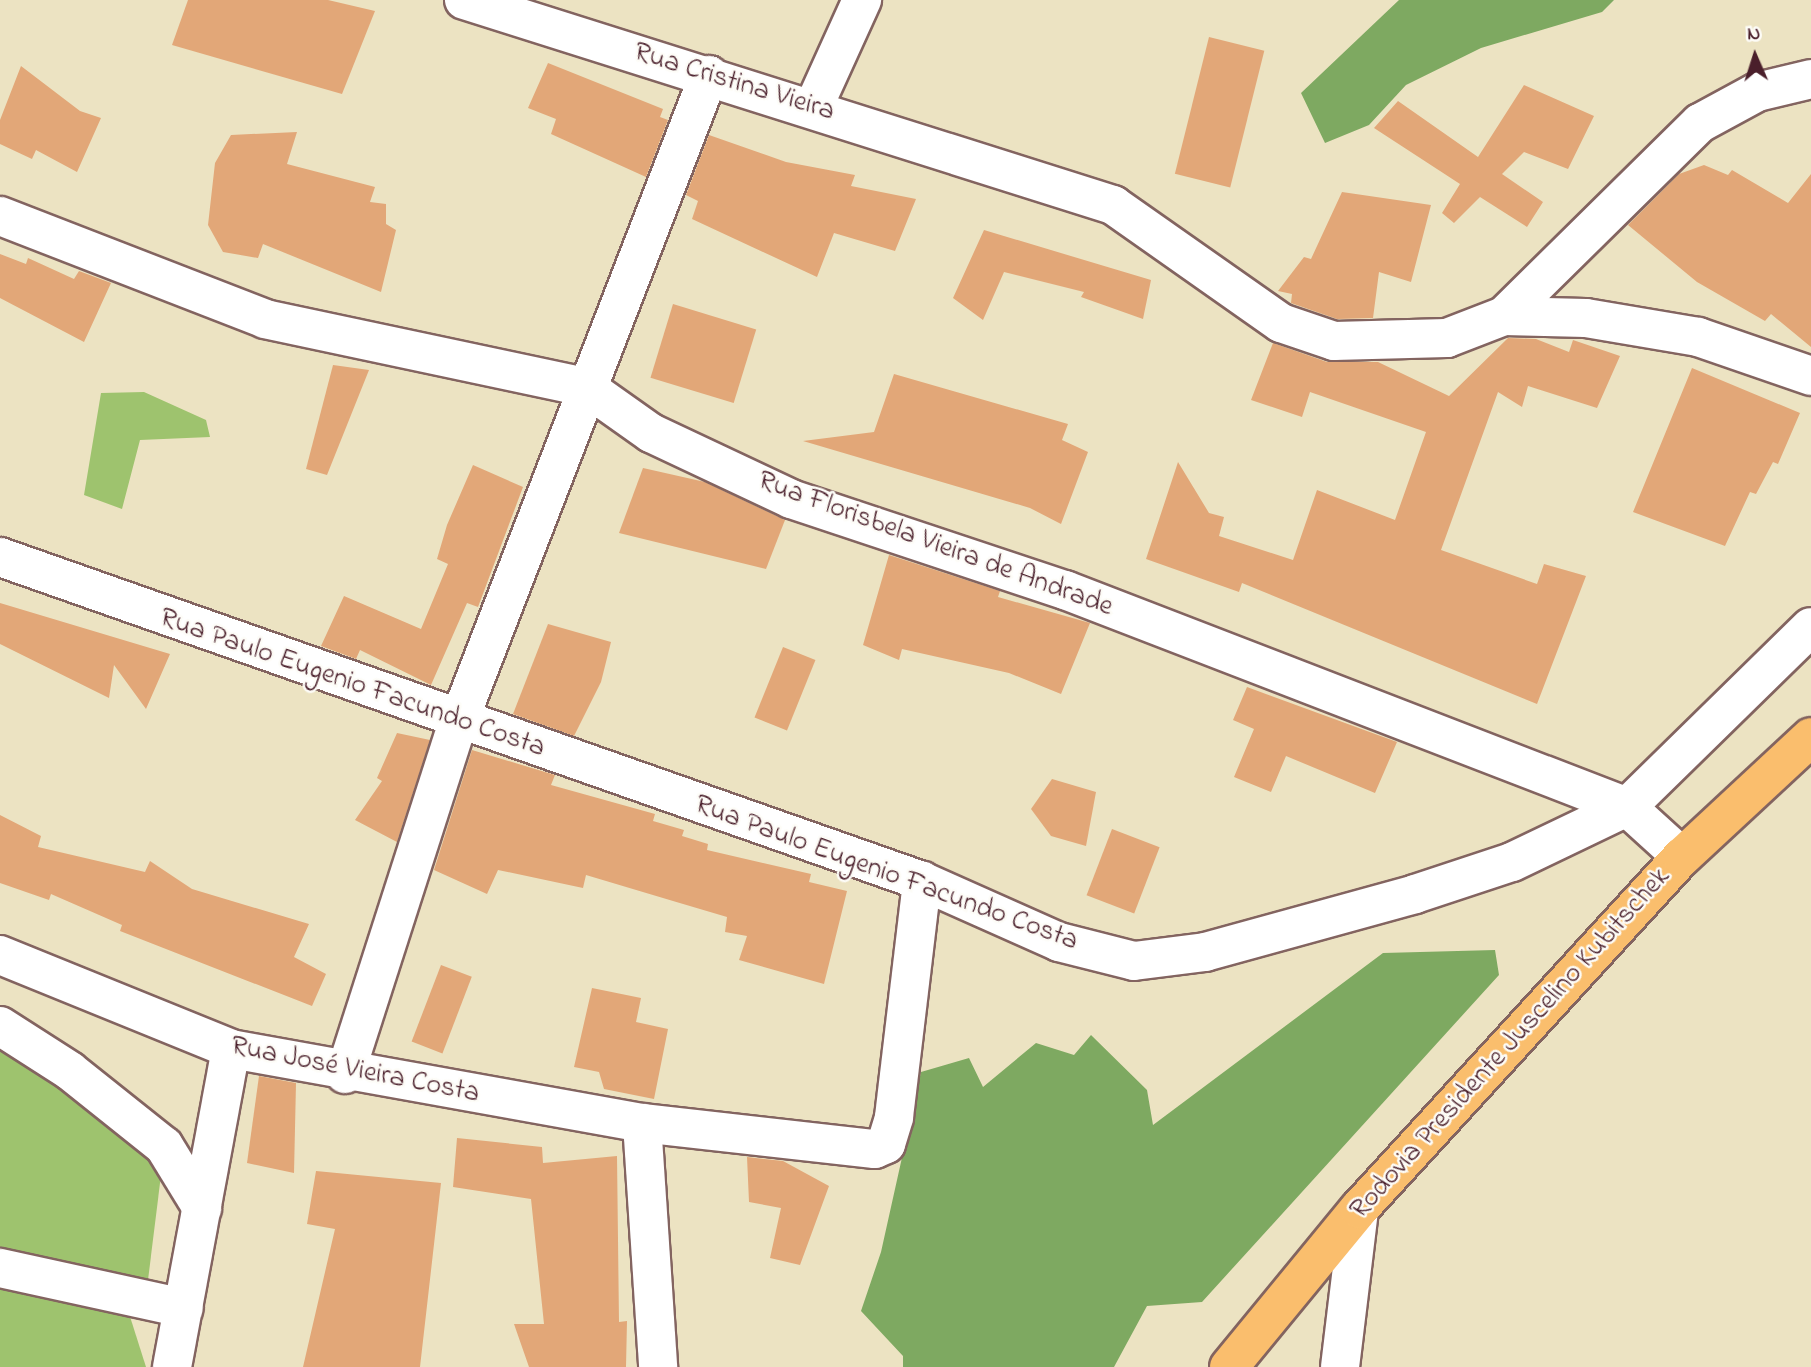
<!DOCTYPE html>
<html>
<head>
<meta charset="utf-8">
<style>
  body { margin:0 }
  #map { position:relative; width:1811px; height:1367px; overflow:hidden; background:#ece3c2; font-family:"Indie Flower",sans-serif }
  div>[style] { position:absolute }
  .green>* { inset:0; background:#9ec36e }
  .forest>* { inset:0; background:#7ea961 }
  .building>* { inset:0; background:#e2a778; transform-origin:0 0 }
  .roads { filter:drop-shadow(2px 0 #836460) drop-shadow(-2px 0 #836460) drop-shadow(0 2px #836460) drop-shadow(0 -2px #836460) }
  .minor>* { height:38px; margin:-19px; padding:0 19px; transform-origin:19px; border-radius:19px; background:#fff }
  .highway>* { height:38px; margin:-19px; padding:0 19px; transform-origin:19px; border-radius:19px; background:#fabe6d }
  span { translate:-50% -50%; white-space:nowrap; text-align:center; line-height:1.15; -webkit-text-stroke:5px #fdfcf7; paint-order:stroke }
  .street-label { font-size:28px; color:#4a1f2b }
  .north { position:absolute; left:1720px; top:21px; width:70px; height:70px; -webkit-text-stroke:5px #fdfcf7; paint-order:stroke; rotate:357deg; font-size:19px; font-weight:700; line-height:28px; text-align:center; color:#4a1f2b }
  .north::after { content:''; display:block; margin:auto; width:24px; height:32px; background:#4a1f2b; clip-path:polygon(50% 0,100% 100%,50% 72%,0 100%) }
</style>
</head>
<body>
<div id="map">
  <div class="green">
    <i style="clip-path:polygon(144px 392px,206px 420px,210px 437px,140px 440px,122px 509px,84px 495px,101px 393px)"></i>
    <i style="clip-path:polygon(0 1036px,162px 1167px,148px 1280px,0 1253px)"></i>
    <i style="clip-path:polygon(0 1281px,126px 1304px,146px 1367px,0 1367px)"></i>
  </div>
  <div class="forest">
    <i style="clip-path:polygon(1399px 0,1614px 0,1602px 12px,1481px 48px,1406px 85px,1369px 125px,1325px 143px,1301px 93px)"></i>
    <i style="clip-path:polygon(1495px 950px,1499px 975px,1202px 1302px,1147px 1306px,1114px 1367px,903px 1367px,903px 1356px,861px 1311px,881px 1252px,921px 1072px,969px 1058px,983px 1087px,1036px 1043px,1074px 1055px,1091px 1035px,1147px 1090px,1153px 1125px,1383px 953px)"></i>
  </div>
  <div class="building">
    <i style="clip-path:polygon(188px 0,328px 0,375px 11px,342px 94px,172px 45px)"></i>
    <i style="left:1209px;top:37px;width:57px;height:141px;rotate:14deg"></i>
    <i style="clip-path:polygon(548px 63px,663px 109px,660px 117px,668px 120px,646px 177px,551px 134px,556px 119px,528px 108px)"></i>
    <i style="clip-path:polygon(21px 66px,80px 111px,101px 118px,77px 172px,36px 150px,32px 159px,0 144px,0 120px)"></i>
    <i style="clip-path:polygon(1524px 85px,1594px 116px,1568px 169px,1524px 152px,1502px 174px,1543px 202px,1527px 227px,1480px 197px,1454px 223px,1442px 213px,1460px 184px,1374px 128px,1398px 101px,1478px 157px)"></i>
    <i style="clip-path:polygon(297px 132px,287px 164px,375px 187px,370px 202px,386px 204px,386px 224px,396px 230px,381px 292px,263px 244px,258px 258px,223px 252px,208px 225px,215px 163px,231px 135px)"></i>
    <i style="clip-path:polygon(709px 135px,786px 162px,855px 175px,851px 186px,916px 199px,895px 251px,834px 233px,817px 277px,692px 219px,698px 201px,686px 195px)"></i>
    <i style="clip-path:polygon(1704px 165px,1728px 175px,1732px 170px,1788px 203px,1811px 174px,1811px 347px,1771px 314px,1765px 321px,1697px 282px,1628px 225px,1679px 174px)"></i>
    <i style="clip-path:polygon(1342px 192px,1431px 205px,1411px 282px,1379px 272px,1373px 318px,1337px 319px,1291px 303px,1292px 294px,1278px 291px,1304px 257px,1311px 259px)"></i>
    <i style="clip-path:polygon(984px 230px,1151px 280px,1143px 319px,1081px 297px,1084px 292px,1004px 272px,983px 320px,953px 298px)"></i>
    <i style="clip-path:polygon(0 254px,26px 264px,28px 258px,74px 279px,79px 271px,111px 283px,84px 342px,0 298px)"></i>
    <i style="left:673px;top:304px;width:87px;height:77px;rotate:17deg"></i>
    <i style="clip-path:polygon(1508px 338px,1536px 339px,1569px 352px,1573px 340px,1620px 356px,1597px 408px,1528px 386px,1522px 407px,1498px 392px,1441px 550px,1537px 584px,1544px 564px,1586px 576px,1537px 704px,1242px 583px,1239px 592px,1146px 559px,1178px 462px,1209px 513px,1224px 517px,1219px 536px,1293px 560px,1317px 490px,1395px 520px,1426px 432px,1310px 392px,1302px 417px,1251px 400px,1273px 343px,1327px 362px,1378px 362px,1449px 396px)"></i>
    <i style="clip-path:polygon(333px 365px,369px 370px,327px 475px,306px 469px)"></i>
    <i style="clip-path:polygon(1692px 368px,1800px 413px,1778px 464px,1773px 462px,1756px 494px,1750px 492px,1725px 546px,1633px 512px)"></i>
    <i style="clip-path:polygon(894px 374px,1068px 424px,1062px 440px,1088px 452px,1061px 524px,1030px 508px,803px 441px,874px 432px)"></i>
    <i style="clip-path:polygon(473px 465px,523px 487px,478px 607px,467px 603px,431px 685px,360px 650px,356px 659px,321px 646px,344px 596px,421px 629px,448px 564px,437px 559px,447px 525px)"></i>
    <i style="clip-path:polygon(643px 468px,705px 482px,785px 520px,766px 569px,619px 533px)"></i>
    <i style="clip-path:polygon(889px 555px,1000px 591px,998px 597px,1090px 623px,1061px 694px,1009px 673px,902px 649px,899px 660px,863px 645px)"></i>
    <i style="clip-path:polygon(0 603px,170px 654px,146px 709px,114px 665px,109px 698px,0 644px)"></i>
    <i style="clip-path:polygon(548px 624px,611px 642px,601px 682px,574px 736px,513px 714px)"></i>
    <i style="left:783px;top:647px;width:35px;height:76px;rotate:22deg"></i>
    <i style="clip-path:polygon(1247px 687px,1397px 742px,1375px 793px,1286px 756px,1271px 792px,1234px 777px,1254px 729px,1233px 720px)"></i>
    <i style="clip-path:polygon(397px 733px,430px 740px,397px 842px,355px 820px,382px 781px,377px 778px)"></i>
    <i style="clip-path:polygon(472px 750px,555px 775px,551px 785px,655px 814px,653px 821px,684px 830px,682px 836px,708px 844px,707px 850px,811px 874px,809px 882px,847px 891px,824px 984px,739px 960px,747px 936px,725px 932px,727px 917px,673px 901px,586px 875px,583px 888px,498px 870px,487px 894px,434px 870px)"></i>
    <i style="clip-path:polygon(1052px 779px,1096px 792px,1086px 846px,1051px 836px,1031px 809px)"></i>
    <i style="clip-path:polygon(0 815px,41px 836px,38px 847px,145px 872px,150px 861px,192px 889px,309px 924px,294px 957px,326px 974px,312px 1006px,120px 931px,122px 925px,51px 894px,49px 900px,0 883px)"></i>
    <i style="left:1112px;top:829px;width:51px;height:71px;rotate:21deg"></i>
    <i style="left:441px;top:965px;width:33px;height:82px;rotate:21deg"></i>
    <i style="clip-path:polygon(592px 988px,641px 998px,636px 1022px,668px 1029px,654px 1099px,604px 1089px,599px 1072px,574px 1067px)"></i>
    <i style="clip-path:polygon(259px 1076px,296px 1083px,294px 1173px,247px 1163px)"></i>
    <i style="clip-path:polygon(457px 1138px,542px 1147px,543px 1163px,617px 1156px,619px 1322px,627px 1321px,626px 1367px,529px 1367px,514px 1324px,544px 1324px,531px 1199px,453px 1187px)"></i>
    <i style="clip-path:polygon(747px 1157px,783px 1161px,829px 1186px,800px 1265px,770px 1258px,781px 1208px,749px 1202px)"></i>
    <i style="clip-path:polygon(316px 1171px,441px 1183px,420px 1367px,303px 1367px,335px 1229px,307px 1224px)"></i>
  </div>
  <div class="roads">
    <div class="minor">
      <i style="left:464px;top:0;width:681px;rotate:17.53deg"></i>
      <i style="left:1113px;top:205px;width:205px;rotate:35.1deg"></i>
      <i style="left:1281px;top:323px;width:56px;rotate:18.8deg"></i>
      <i style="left:1334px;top:341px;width:113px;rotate:-1.5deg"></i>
      <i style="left:1447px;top:338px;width:61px;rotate:-21.1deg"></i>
      <i style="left:1504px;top:316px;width:275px;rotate:-44.6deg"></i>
      <i style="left:1700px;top:123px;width:65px;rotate:-28.5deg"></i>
      <i style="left:1757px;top:92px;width:56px;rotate:-13.5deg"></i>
      <i style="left:813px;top:108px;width:119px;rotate:-65.6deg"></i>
      <i style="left:0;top:216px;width:284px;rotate:21.2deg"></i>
      <i style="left:265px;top:319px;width:328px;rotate:12deg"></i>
      <i style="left:586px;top:387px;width:80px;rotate:35.3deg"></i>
      <i style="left:651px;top:433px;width:155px;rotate:25.2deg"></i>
      <i style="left:791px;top:499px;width:289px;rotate:18.4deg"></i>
      <i style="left:1065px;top:590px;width:602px;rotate:21.11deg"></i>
      <i style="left:1627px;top:807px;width:257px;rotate:-44.4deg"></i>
      <i style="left:1504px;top:316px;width:82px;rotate:1.4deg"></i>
      <i style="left:1586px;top:318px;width:114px;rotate:9.6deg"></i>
      <i style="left:1698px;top:337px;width:120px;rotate:19deg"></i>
      <i style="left:0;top:557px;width:977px;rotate:19.36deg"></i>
      <i style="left:922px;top:881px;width:150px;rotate:24deg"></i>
      <i style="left:1059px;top:942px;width:77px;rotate:14.2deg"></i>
      <i style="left:1134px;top:961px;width:72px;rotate:-7.2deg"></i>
      <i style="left:1205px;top:952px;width:218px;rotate:-15.4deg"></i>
      <i style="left:1415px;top:894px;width:102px;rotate:-18.3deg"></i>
      <i style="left:1512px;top:862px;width:127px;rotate:-25.6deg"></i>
      <i style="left:1627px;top:807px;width:74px;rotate:42.3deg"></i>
      <i style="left:0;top:955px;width:249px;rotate:22.1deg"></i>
      <i style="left:231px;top:1049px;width:418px;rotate:10.2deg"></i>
      <i style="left:642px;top:1123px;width:234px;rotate:6.4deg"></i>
      <i style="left:875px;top:1149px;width:12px;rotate:-24deg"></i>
      <i style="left:886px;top:1144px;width:28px;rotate:-73deg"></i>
      <i style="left:894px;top:1117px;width:238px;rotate:-83.2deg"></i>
      <i style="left:0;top:1026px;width:83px;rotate:32.7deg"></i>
      <i style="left:70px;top:1071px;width:120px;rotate:38.6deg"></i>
      <i style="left:164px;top:1146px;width:73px;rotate:58.5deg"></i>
      <i style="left:345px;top:1074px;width:369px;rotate:-72.2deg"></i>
      <i style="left:458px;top:723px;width:695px;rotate:-68.83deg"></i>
      <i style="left:642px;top:1123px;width:245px;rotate:86.2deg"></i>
      <i style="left:0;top:1268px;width:188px;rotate:12.3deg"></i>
      <i style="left:172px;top:1367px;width:323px;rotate:-79.5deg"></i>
      <i style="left:1340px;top:1367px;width:159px;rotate:-83.1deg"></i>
    </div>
    <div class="highway">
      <i style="left:1229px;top:1367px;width:205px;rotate:-50.6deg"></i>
      <i style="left:1359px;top:1209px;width:478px;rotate:-47.5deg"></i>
      <i style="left:1682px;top:857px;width:176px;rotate:-42.9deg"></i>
    </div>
  </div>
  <div class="street-label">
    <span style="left:734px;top:83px;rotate:17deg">Rua Cristina Vieira</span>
    <span style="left:935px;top:545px;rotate:20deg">Rua Florisbela Vieira de Andrade</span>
    <span style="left:352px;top:684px;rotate:19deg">Rua Paulo Eugenio Facundo Costa</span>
    <span style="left:886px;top:874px;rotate:20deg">Rua Paulo Eugenio Facundo Costa</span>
    <span style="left:1511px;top:1044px;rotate:-48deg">Rodovia Presidente Juscelino Kubitschek</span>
    <span style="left:355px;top:1071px;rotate:11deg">Rua José Vieira Costa</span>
  </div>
  <div class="north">N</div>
</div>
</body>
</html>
